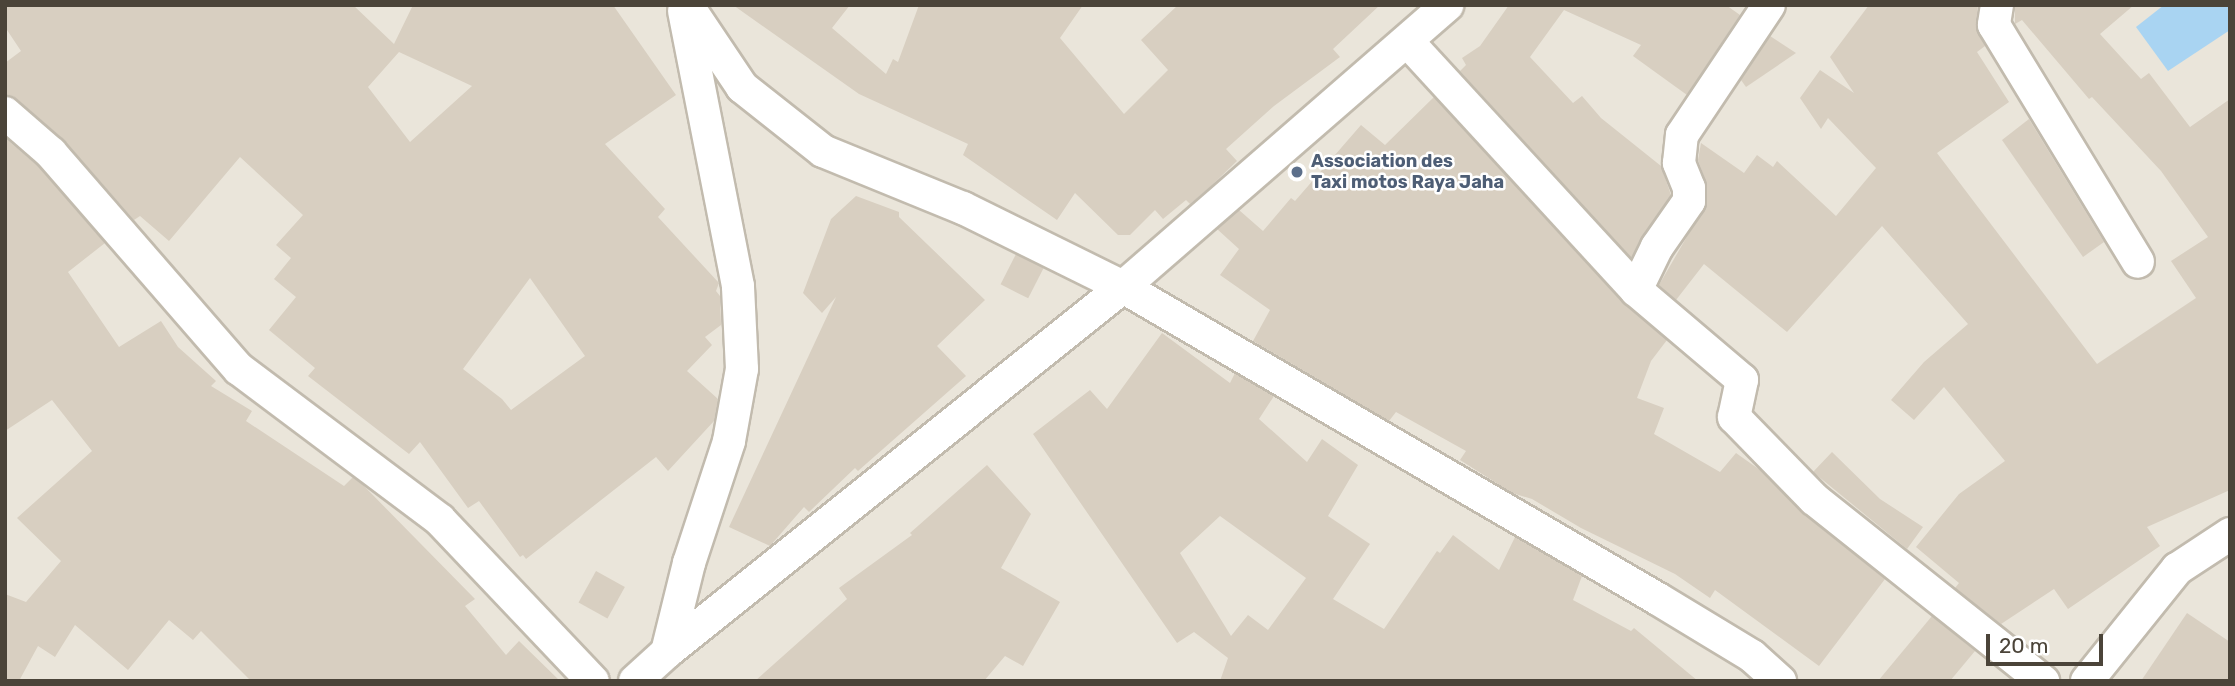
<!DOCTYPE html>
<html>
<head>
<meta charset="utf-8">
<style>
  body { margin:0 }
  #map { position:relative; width:2235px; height:686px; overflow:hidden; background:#f6f3ec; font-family:Rubik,sans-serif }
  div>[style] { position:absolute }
  .residential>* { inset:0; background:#eae5da; transform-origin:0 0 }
  .water>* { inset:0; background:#a9d4f2 }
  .building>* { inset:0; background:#d8cfc1; transform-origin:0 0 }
  .roads { filter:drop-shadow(2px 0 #c2bbae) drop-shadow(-2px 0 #c2bbae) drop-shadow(0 2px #c2bbae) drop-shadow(0 -2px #c2bbae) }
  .street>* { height:32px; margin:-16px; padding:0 16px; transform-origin:16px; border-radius:16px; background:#fff }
  .dots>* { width:19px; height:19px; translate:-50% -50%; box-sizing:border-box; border:4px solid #fff; border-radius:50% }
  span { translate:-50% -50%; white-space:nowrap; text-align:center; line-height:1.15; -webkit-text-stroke:5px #fff; paint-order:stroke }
  .service-label { font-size:18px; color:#4e5e75; font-weight:700 }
  .left { translate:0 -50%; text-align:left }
  .frame { position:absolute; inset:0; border:7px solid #4b4439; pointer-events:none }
  .scale { position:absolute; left:1986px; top:634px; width:117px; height:32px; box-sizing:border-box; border:4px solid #4b4439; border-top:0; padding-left:9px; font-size:21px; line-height:24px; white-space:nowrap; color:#4b4439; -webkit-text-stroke:5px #fff; paint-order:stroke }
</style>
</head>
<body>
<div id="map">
  <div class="residential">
    <i style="left:5px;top:5px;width:2225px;height:676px"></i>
  </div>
  <div class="water">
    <i style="clip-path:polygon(2164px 5px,2230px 5px,2230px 30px,2168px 71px,2136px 27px)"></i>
  </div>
  <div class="building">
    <i style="clip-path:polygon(evenodd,5px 5px,353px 5px,394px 44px,413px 5px,613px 5px,676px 95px,605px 144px,665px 209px,658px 217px,719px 283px,716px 291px,720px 296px,721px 325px,705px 337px,712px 345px,687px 371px,718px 399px,714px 421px,668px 471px,656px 457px,526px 559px,523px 555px,520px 557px,479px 501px,468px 508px,420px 442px,409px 454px,308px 376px,315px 368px,269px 330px,296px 297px,274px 279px,291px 258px,276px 245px,303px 215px,240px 157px,169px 241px,140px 216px,134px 220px,63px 139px,17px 99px,5px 95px,5px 63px,21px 51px,5px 27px,5px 5px,399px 52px,472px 86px,410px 142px,368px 87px,399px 52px,5px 5px,530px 278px,585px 356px,511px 410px,502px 399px,463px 369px,530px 278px)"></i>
    <i style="clip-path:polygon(733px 5px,850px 5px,832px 28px,886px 74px,893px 59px,898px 62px,919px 5px,1083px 5px,1060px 38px,1124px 114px,1168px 70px,1141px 40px,1178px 5px,1380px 5px,1333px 49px,1340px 57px,1274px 106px,1226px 149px,1237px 161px,1211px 186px,1190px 204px,1186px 200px,1163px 219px,1155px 210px,1130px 235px,1118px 235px,1075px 193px,1057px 220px,963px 155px,968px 144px,859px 94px)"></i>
    <i style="clip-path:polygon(1509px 5px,1726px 5px,1740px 15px,1687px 95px,1633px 56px,1641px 45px,1564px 10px,1530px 57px,1573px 103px,1582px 96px,1601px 118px,1661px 166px,1671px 195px,1631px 258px,1460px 71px,1466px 65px,1462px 58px,1480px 46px)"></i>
    <i style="clip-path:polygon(1869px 5px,1978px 5px,1976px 23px,1985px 46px,1977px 52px,2009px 102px,1937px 153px,2097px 364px,2196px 298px,2171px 261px,2208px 237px,2161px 171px,2092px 97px,2089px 99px,2022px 20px,2015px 24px,2015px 5px,2134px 5px,2100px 34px,2141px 79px,2149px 73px,2190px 127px,2230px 99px,2230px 490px,2147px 527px,2160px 546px,2068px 609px,2054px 589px,2001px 624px,1955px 588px,1959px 583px,1916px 547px,1959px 494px,2005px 461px,1944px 387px,1914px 420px,1891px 400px,1924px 362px,1968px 324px,1882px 226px,1787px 332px,1704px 264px,1676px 300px,1659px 285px,1707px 202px,1706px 182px,1698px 160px,1701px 143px,1744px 173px,1757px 155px,1773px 167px,1777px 161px,1836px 216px,1876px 168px,1828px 118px,1821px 129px,1800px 98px,1820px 70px,1854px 93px,1830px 57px)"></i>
    <i style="clip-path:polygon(1770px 36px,1796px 53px,1746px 87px,1741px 80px)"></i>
    <i style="clip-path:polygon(1434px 97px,1623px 303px,1667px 340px,1651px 361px,1637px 398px,1664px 408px,1654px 434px,1720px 472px,1736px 453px,1760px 470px,1803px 513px,1885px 579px,1819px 666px,1715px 590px,1710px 598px,1675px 574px,1581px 528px,1532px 499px,1512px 493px,1460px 460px,1466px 451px,1396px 412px,1389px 421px,1253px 341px,1270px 310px,1220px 275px,1239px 249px,1217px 229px,1239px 210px,1263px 231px,1291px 198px,1295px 201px,1361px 125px,1385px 145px)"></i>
    <i style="clip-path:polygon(2029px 119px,2104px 242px,2083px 257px,2002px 140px)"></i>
    <i style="clip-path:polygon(5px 138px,38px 166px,105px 243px,68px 272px,119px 347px,161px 321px,178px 347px,216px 381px,211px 386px,252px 411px,246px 421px,344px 486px,353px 477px,363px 485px,475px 599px,465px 606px,506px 655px,519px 641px,560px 681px,251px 681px,201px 631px,193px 640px,169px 620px,128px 670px,75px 625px,55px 657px,38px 646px,19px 681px,5px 681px,5px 594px,26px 602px,61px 561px,17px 518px,92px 451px,52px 400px,5px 431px)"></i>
    <i style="clip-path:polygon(856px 196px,899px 212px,899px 217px,985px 300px,937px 346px,966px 376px,858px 471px,855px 468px,809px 512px,804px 507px,770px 546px,729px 527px,836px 297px,822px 313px,803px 293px,831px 219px)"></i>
    <i style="left:1016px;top:254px;width:31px;height:34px;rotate:27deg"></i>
    <i style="clip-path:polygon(evenodd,1162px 333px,1230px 383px,1235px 373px,1274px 396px,1259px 419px,1307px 462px,1322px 439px,1358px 465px,1328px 516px,1370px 544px,1333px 599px,1384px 629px,1437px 551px,1440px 553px,1453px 535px,1499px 570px,1515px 537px,1582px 576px,1573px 600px,1631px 631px,1634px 628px,1698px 681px,1220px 681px,1228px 658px,1194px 632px,1177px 643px,1033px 434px,1090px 390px,1107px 409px,1162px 333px,1220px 516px,1306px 578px,1268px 630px,1248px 615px,1231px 636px,1180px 553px,1220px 516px)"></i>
    <i style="clip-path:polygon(1832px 452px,1880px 499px,1923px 527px,1907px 549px,1813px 472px)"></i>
    <i style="clip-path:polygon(987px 465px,1031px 514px,1001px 568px,1060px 602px,1023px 666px,1005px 656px,984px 681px,755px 681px,847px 599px,839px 588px,912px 535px,910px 533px)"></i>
    <i style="left:596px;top:571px;width:33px;height:36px;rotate:29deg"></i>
    <i style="clip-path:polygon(2187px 613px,2230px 642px,2230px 681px,2141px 681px)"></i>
    <i style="clip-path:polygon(1932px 616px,1975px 651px,1950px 681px,1878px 681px)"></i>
  </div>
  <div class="roads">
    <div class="street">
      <i style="left:687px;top:5px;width:99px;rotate:56.1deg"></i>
      <i style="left:742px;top:87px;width:103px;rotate:38.3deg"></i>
      <i style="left:823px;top:151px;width:151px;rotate:22.2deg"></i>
      <i style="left:963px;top:208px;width:178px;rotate:26.3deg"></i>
      <i style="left:1123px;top:287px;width:619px;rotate:30.25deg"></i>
      <i style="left:1658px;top:599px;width:110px;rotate:31.2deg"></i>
      <i style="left:1752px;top:656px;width:38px;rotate:42deg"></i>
      <i style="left:1997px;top:5px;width:20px;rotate:99deg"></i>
      <i style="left:1994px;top:25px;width:277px;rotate:58.7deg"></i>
      <i style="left:1408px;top:42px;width:337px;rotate:47.4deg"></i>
      <i style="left:1636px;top:290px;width:139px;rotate:40.3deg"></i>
      <i style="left:1742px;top:380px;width:38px;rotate:102deg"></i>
      <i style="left:1734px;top:417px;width:115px;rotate:45.7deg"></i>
      <i style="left:1814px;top:499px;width:293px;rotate:38.5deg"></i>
      <i style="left:5px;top:113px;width:61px;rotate:41deg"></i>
      <i style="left:51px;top:153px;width:286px;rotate:49deg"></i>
      <i style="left:239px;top:369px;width:251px;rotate:36.9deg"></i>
      <i style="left:440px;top:520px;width:222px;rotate:46.5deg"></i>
      <i style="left:1636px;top:290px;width:48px;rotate:-64deg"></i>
      <i style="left:1657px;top:247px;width:56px;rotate:-55.2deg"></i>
      <i style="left:1689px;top:201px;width:13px;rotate:-90deg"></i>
      <i style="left:1689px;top:188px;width:27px;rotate:-112deg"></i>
      <i style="left:1679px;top:163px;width:28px;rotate:-84deg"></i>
      <i style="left:1682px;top:135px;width:156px;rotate:-56.2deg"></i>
      <i style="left:667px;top:652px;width:92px;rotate:-76.1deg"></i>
      <i style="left:689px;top:563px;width:128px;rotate:-71.8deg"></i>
      <i style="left:729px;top:441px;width:73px;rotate:-79.8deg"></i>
      <i style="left:742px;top:369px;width:83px;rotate:-92.8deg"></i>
      <i style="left:738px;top:286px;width:280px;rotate:-101.1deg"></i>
      <i style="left:635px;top:681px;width:43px;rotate:-42.2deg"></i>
      <i style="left:667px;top:652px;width:584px;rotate:-38.68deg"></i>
      <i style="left:1123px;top:287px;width:430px;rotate:-41deg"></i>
      <i style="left:2087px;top:681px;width:144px;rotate:-51.2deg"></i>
      <i style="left:2177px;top:569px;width:64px;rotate:-33.4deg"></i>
    </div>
  </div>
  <div class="dots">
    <i style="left:1297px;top:172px;background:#5c6f8a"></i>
  </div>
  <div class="service-label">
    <span class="left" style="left:1311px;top:172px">Association des<br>Taxi motos Raya Jaha</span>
  </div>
  <div class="frame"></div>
  <div class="scale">20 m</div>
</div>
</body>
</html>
